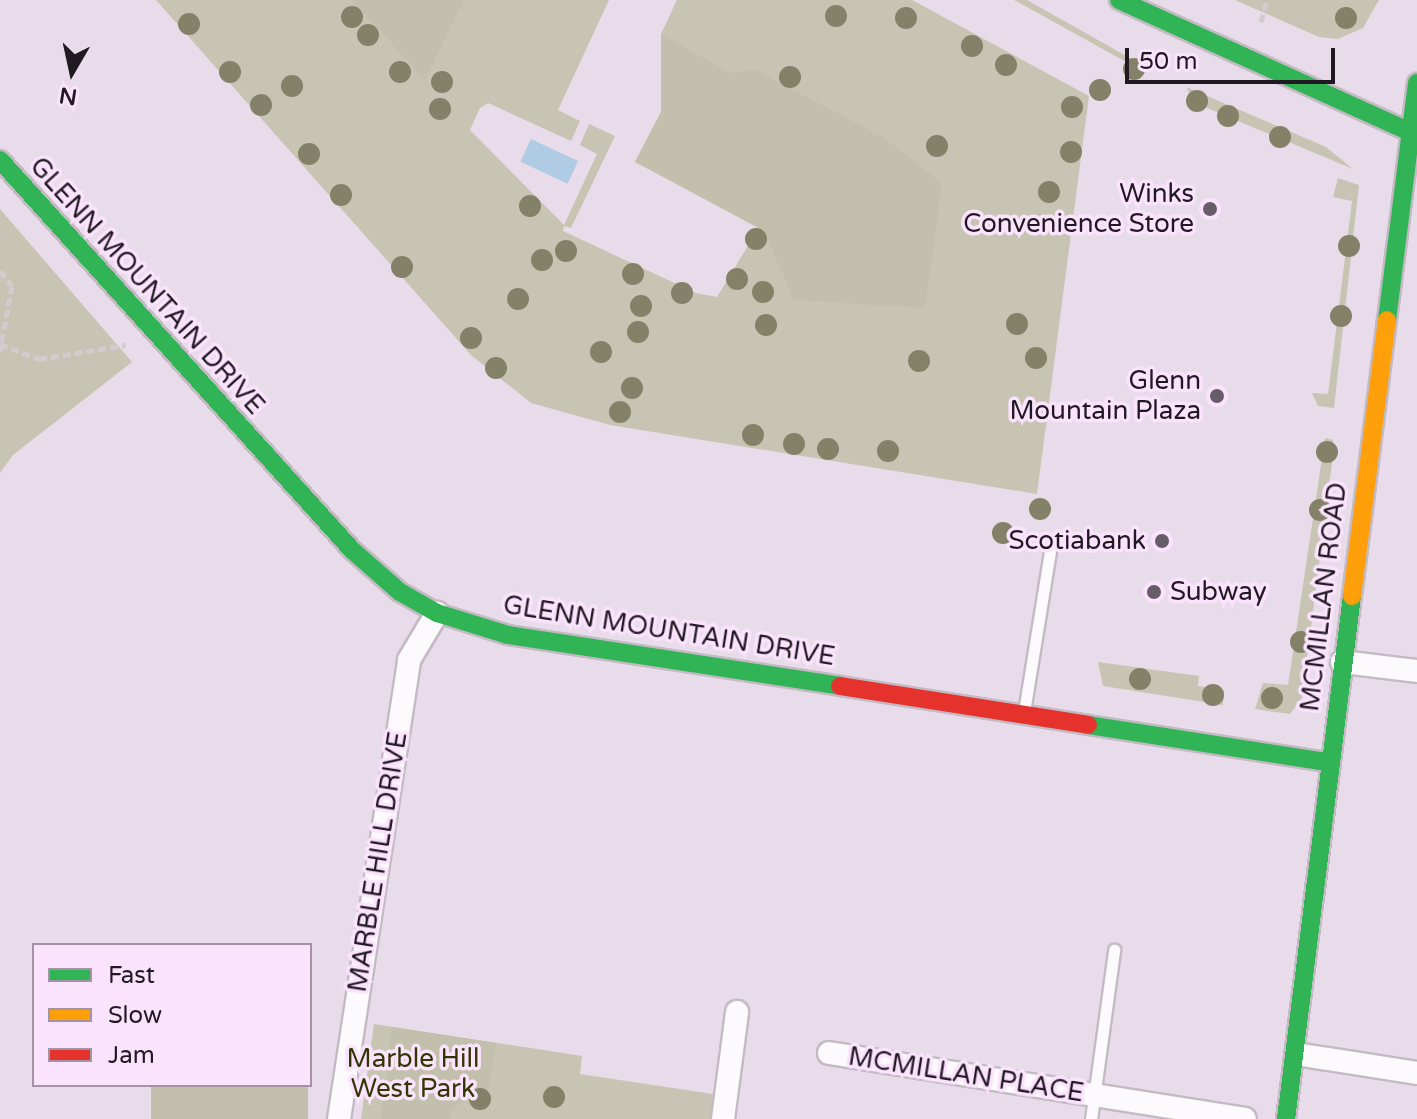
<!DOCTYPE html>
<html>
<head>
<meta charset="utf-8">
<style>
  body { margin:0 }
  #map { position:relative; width:1417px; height:1119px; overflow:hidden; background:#e9dcea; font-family:"Varela Round",sans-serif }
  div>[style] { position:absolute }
  .green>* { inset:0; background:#c7c4b3 }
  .forest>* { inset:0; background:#c2bfad; transform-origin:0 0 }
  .water>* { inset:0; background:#b0cbe4; transform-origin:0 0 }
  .path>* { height:5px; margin-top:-2.5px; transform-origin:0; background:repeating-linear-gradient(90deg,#d0ccd0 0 8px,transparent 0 12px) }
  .roads { filter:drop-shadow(2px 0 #c4bac4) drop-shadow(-2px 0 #c4bac4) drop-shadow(0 2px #c4bac4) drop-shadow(0 -2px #c4bac4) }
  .lane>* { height:11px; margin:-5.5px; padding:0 5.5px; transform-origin:5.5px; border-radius:5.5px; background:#fcfafc }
  .street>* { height:22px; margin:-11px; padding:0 11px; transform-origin:11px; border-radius:11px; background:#fcfafc }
  .fast>* { height:18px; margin:-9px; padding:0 9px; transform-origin:9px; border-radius:9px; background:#30b455 }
  .slow>* { height:18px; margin:-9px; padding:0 9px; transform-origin:9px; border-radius:9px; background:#ff9f0a }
  .jam>* { height:18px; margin:-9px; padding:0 9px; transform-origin:9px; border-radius:9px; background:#e5322d }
  .trees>* { width:22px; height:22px; margin:-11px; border-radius:50%; background:#848169 }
  .dots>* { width:22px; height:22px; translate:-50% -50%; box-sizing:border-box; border:4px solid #fbe3fd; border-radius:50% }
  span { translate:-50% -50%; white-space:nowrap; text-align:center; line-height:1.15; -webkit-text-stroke:7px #fbe3fd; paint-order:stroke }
  .poi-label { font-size:26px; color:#211922 }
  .right { translate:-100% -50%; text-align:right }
  .left { translate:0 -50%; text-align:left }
  .street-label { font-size:26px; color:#211922 }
  .park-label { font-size:26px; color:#323600 }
  .legend { position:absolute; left:32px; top:943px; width:280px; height:144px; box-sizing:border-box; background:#fbe3fd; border:2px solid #a492a5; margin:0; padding:10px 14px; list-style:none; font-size:24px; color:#211922 }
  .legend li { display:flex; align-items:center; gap:16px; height:40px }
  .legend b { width:40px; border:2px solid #a492a5 }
  .north { position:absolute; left:32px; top:32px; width:80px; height:80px; -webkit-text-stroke:6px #fbe3fd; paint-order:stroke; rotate:189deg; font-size:22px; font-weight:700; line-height:32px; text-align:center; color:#211922 }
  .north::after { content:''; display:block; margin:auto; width:28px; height:36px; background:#211922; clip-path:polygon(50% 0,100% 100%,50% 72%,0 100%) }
  .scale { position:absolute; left:1125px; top:48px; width:210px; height:36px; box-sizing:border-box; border:4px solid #211922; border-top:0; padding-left:10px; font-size:24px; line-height:28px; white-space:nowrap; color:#211922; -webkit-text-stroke:6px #fbe3fd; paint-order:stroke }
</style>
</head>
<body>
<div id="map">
  <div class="green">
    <i style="clip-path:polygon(156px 0,609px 0,558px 110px,580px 121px,571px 141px,488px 103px,480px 108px,470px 130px,564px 225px,597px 154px,580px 145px,589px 124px,615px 136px,571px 228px,564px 226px,563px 231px,696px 293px,717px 297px,761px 224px,635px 162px,661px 112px,661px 34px,677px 0,912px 0,1089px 96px,1037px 494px,610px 425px,531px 403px,471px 355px)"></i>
    <i style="clip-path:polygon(1014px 0,1027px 0,1144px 66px,1142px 75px,1127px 71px,1128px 63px)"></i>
    <i style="clip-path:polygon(1235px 0,1379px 0,1363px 28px,1338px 39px,1319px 37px)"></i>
    <i style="clip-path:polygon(1186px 87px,1326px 147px,1353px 169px,1195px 103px)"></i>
    <i style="clip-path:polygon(1338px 178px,1359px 185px,1334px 408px,1318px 406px,1312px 393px,1328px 394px,1352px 201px,1333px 197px)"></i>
    <i style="clip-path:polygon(0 209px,132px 362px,13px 455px,0 473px)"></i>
    <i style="clip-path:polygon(1325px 438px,1333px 440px,1332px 463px,1302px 698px,1290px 714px,1255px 709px,1263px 683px,1288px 685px)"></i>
    <i style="clip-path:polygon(1098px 662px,1199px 676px,1198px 686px,1224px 690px,1223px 705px,1103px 686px)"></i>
    <i style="clip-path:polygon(374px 1024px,582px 1056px,580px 1074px,713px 1094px,710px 1119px,361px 1119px)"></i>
  </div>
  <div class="forest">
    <i style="clip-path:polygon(352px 0,464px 0,425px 80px)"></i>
    <i style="clip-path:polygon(661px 34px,730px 73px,756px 70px,884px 138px,942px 183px,925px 308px,794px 300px,764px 231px,635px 162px,661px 112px)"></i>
    <i style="clip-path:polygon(392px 1027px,496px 1043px,488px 1090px,451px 1108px,450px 1119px,381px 1119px)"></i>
    <i style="left:151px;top:1085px;width:157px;height:34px"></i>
  </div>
  <div class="water">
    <i style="left:531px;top:139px;width:52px;height:25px;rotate:25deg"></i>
  </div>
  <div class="path">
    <i style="left:1261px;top:22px;width:23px;rotate:-75deg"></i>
    <i style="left:0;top:271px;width:19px;rotate:51deg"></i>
    <i style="left:12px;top:286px;width:66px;rotate:100.5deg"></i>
    <i style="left:0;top:344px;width:42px;rotate:21deg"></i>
    <i style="left:39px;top:359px;width:88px;rotate:-9.1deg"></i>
  </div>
  <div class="roads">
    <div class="lane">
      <i style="left:1024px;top:712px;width:163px;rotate:-80.8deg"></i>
      <i style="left:1091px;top:1119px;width:171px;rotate:-82.2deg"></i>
    </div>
    <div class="street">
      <i style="left:1342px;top:662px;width:76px;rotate:6.8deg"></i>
      <i style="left:829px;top:1053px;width:421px;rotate:9deg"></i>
      <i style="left:1296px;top:1054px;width:122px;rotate:8.9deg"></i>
      <i style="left:339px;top:1119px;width:464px;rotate:-81.3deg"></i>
      <i style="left:409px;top:660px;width:55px;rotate:-59.2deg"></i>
      <i style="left:723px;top:1119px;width:108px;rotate:-82.5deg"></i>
    </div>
    <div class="fast">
      <i style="left:1119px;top:0;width:327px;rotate:24.4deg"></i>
      <i style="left:0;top:160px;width:525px;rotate:47.93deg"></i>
      <i style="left:352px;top:550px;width:64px;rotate:41.2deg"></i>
      <i style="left:400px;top:592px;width:43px;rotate:29.6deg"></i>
      <i style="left:437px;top:613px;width:74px;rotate:17.2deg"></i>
      <i style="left:508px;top:635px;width:336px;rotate:8.7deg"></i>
      <i style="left:1387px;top:320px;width:239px;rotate:-82.8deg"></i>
      <i style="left:1088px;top:725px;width:243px;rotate:8.8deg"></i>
      <i style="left:1286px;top:1119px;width:527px;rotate:-82.81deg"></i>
    </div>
    <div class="slow">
      <i style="left:1352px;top:596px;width:278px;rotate:-82.8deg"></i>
    </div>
    <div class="jam">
      <i style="left:840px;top:686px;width:251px;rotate:8.9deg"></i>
    </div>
  </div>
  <div class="trees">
    <i style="left:836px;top:16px"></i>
    <i style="left:352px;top:17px"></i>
    <i style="left:906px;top:18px"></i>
    <i style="left:1346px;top:18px"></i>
    <i style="left:189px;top:24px"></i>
    <i style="left:368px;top:35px"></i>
    <i style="left:972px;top:46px"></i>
    <i style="left:1006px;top:65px"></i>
    <i style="left:1134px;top:69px"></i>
    <i style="left:230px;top:72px"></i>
    <i style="left:400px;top:72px"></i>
    <i style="left:790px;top:77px"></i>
    <i style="left:442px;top:82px"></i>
    <i style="left:292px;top:86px"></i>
    <i style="left:1100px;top:90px"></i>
    <i style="left:1197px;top:101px"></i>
    <i style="left:261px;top:105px"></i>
    <i style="left:1072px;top:107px"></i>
    <i style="left:440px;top:109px"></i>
    <i style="left:1228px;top:116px"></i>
    <i style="left:1280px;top:137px"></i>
    <i style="left:937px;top:146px"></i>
    <i style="left:1071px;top:152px"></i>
    <i style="left:309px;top:154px"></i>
    <i style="left:1049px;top:192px"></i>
    <i style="left:341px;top:195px"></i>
    <i style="left:530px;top:206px"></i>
    <i style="left:756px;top:239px"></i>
    <i style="left:1349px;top:246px"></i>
    <i style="left:566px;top:251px"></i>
    <i style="left:542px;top:260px"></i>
    <i style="left:402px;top:267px"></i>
    <i style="left:633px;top:274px"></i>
    <i style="left:737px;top:279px"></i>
    <i style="left:763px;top:292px"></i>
    <i style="left:682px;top:293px"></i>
    <i style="left:518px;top:299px"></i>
    <i style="left:641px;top:306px"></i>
    <i style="left:1341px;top:316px"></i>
    <i style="left:1017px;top:324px"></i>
    <i style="left:766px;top:325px"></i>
    <i style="left:638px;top:332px"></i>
    <i style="left:471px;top:338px"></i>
    <i style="left:601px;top:352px"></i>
    <i style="left:1036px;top:358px"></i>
    <i style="left:919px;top:361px"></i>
    <i style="left:496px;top:368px"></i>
    <i style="left:632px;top:388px"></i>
    <i style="left:620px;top:412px"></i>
    <i style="left:753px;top:435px"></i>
    <i style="left:794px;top:444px"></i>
    <i style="left:828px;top:449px"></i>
    <i style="left:888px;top:451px"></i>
    <i style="left:1327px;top:452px"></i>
    <i style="left:1040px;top:509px"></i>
    <i style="left:1320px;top:510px"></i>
    <i style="left:1003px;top:533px"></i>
    <i style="left:1301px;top:642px"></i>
    <i style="left:1140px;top:679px"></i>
    <i style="left:1213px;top:695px"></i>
    <i style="left:1272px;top:698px"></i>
    <i style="left:554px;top:1097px"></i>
    <i style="left:480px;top:1099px"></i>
  </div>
  <div class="dots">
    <i style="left:1210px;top:209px;background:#675d68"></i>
    <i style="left:1217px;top:396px;background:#675d68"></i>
    <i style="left:1162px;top:541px;background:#675d68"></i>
    <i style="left:1154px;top:592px;background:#675d68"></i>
  </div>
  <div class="poi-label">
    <span class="right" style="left:1194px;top:209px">Winks<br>Convenience Store</span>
    <span class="right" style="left:1201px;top:396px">Glenn<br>Mountain Plaza</span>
    <span class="right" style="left:1146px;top:541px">Scotiabank</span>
    <span class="left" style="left:1170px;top:592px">Subway</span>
  </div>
  <div class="street-label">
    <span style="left:147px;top:286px;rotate:48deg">GLENN MOUNTAIN DRIVE</span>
    <span style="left:1324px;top:597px;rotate:-83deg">MCMILLAN ROAD</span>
    <span style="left:669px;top:631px;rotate:9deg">GLENN MOUNTAIN DRIVE</span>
    <span style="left:378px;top:862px;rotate:-81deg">MARBLE HILL DRIVE</span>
    <span style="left:966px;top:1075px;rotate:9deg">MCMILLAN PLACE</span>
  </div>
  <div class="park-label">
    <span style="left:413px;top:1074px">Marble Hill<br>West Park</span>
  </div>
  <ul class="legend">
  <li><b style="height:10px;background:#30b455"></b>Fast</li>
  <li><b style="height:10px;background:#ff9f0a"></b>Slow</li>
  <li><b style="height:10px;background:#e5322d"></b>Jam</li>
  </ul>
  <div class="north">N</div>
  <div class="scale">50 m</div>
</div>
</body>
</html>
